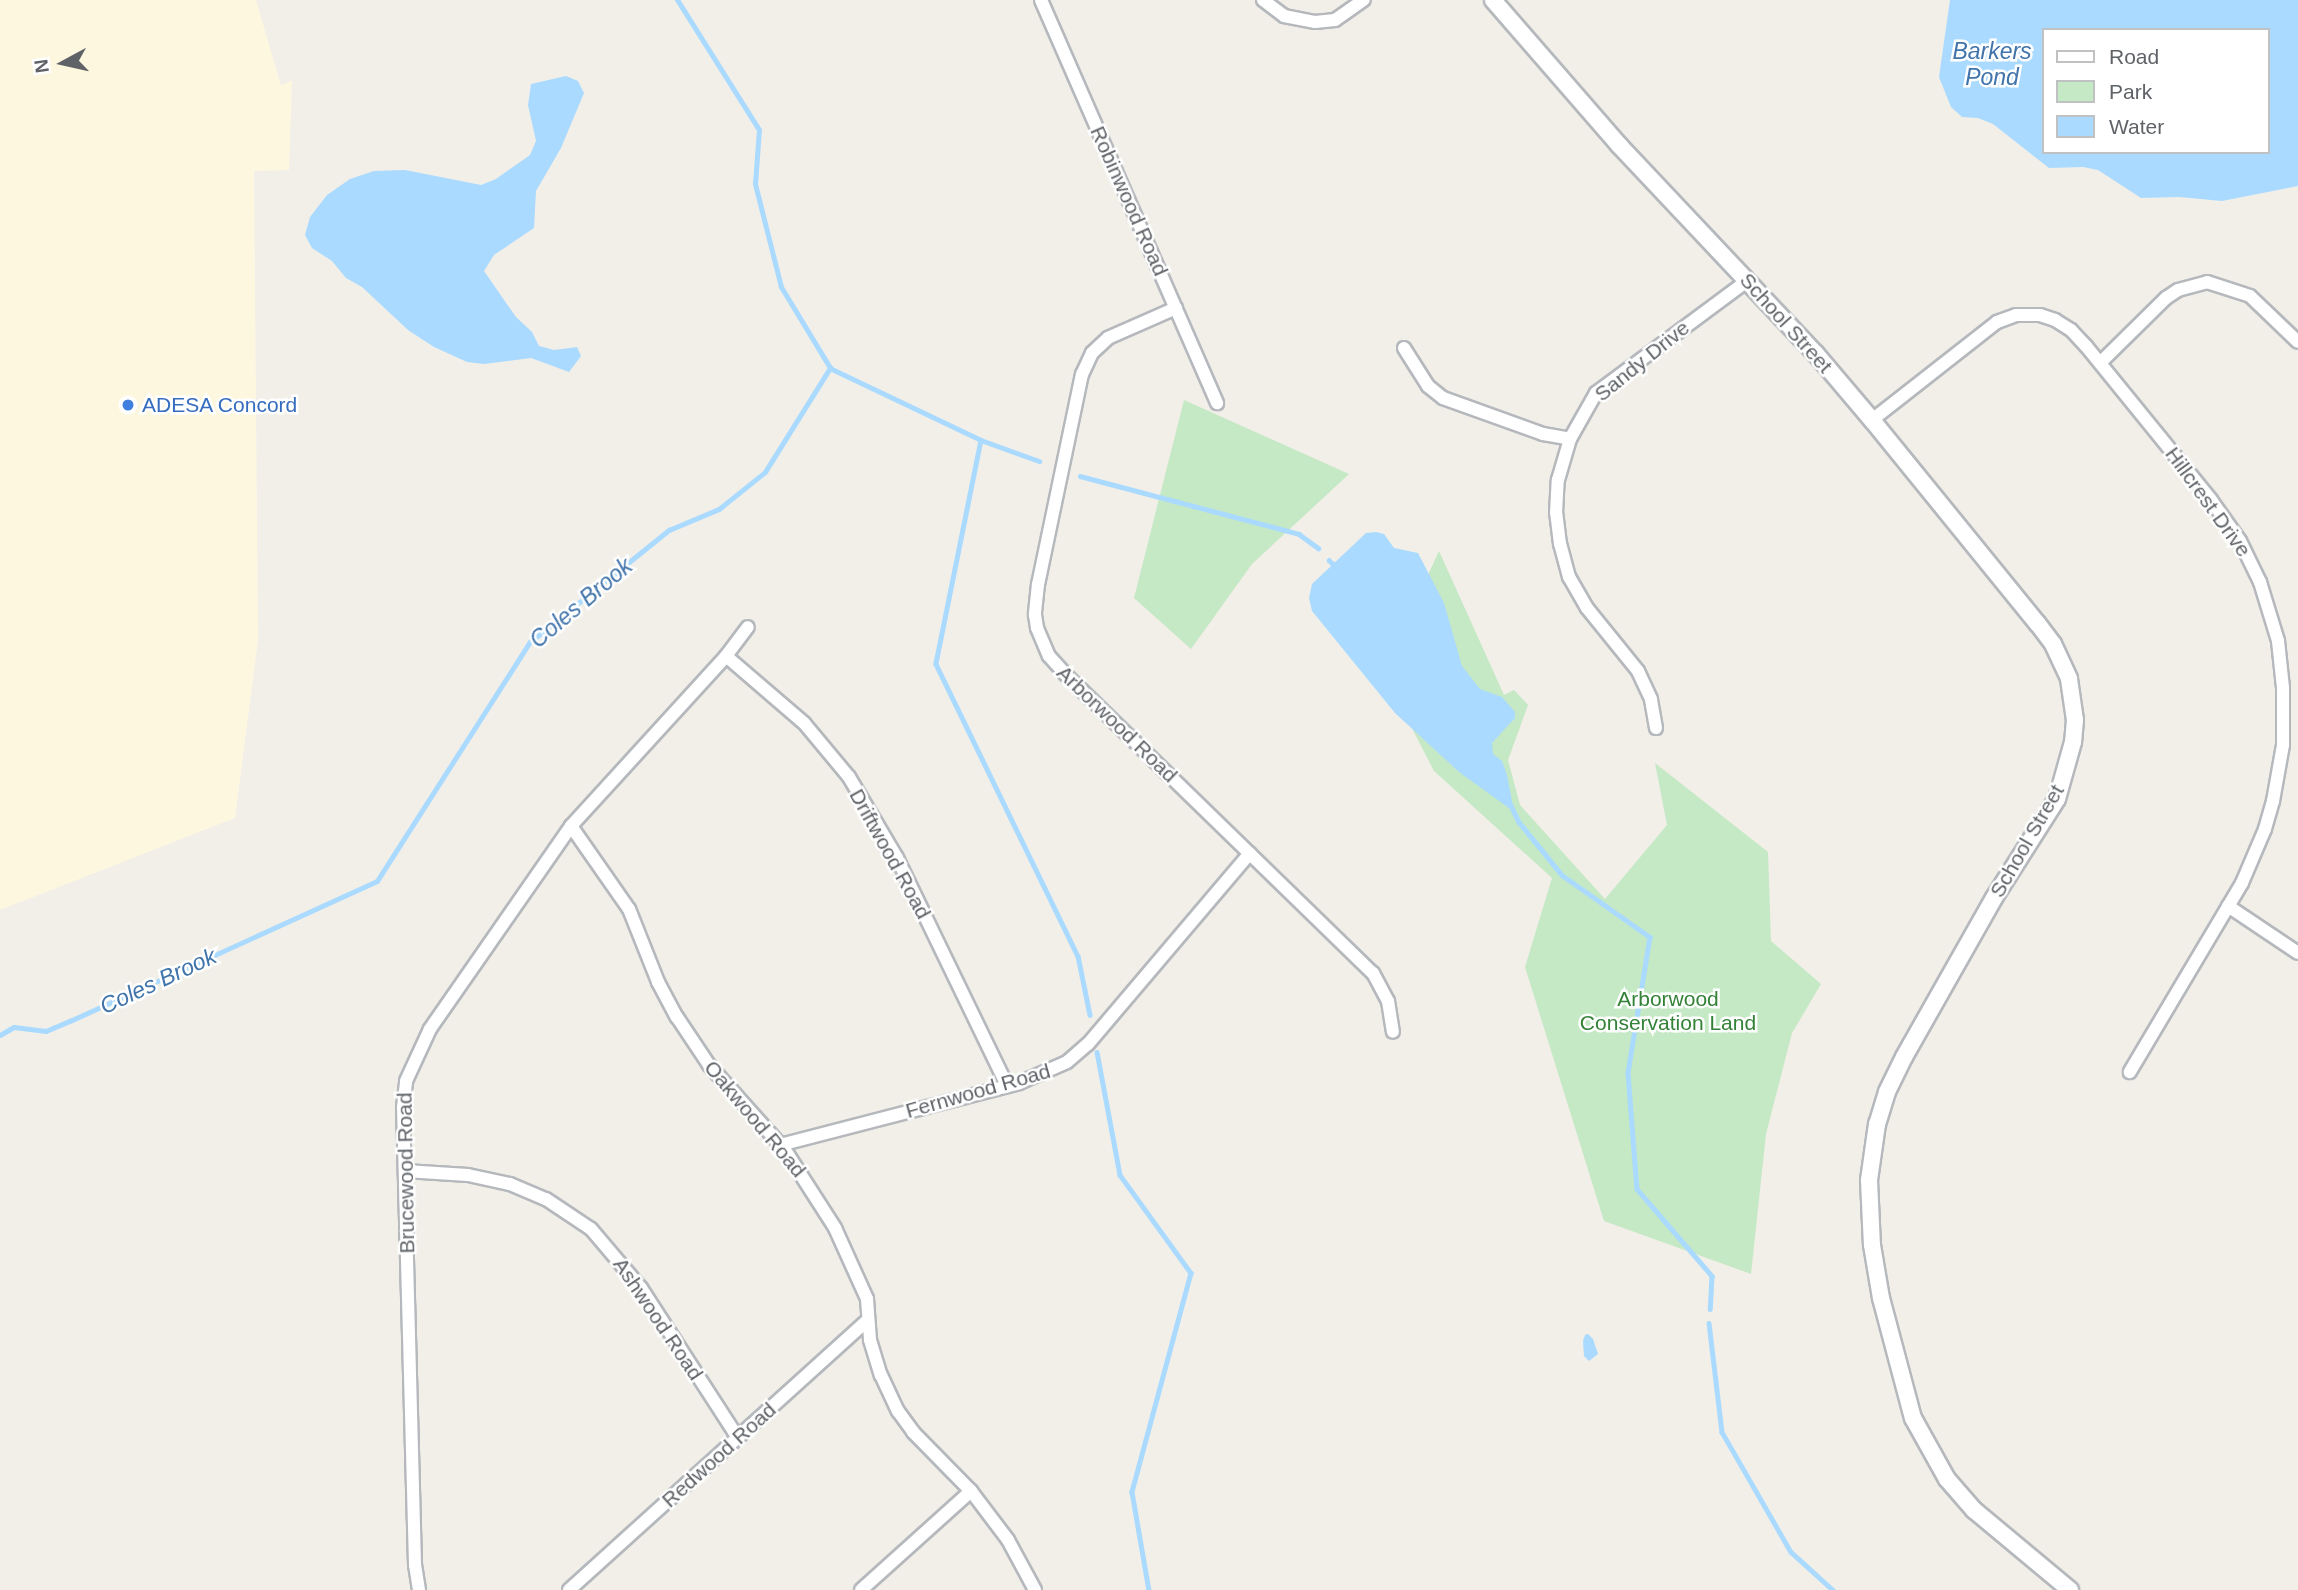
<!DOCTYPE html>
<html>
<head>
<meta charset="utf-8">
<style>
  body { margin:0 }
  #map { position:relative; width:2298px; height:1590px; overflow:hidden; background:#f1efe8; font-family:Helvetica,sans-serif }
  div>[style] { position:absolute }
  .commercial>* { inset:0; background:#fef7e0 }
  .green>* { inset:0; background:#c5e8c5 }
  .water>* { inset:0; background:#aadaff }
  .stream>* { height:4.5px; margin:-2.25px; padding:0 2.25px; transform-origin:2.25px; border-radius:2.25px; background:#aadaff }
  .roads { filter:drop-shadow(2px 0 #b5b8bc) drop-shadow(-2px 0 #b5b8bc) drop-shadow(0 2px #b5b8bc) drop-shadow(0 -2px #b5b8bc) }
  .minor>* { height:12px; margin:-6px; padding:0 6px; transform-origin:6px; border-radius:6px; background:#fff }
  .tertiary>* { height:16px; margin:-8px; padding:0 8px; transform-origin:8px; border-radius:8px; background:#fff }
  .dots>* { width:19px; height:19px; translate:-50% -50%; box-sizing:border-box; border:4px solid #fff; border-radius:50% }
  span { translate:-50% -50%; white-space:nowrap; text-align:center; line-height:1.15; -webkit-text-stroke:5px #fff; paint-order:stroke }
  .street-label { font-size:21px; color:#5f6368 }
  .shop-label { font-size:21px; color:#366cbe }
  .left { translate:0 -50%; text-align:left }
  .park-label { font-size:21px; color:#348238 }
  .water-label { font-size:23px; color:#4174aa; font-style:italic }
  .legend { position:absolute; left:2042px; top:28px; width:228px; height:126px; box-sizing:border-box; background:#fff; border:2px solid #bfc1c3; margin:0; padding:9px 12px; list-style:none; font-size:21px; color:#5f6368 }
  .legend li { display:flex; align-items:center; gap:14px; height:35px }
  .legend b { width:35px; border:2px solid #bfc1c3 }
  .north { position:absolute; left:28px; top:28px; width:70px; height:70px; -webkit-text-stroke:5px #fff; paint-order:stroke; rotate:262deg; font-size:19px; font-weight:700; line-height:28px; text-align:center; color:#5f6368 }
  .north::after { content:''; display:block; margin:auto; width:24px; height:32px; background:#5f6368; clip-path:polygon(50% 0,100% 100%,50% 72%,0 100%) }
</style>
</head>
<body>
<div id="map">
  <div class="commercial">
    <i style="clip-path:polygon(0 0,256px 0,281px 86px,292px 80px,289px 170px,254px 171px,258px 640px,235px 818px,0 910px)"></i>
  </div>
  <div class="green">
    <i style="clip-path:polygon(1184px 400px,1349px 474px,1252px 564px,1191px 649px,1134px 598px)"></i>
    <i style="clip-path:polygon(1439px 551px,1504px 695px,1514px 690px,1528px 705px,1508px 760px,1520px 805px,1605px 899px,1667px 825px,1655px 763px,1768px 852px,1771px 941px,1821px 984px,1792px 1033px,1766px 1134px,1751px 1274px,1604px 1221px,1525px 967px,1552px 878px,1434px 771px,1353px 614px,1427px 577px)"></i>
  </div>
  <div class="water">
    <i style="clip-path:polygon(evenodd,1950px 0,2298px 0,2298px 186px,2222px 201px,2179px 197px,2141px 198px,2098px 170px,2083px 167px,2049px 168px,1993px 124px,1978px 118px,1962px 117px,1951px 107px,1939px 77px,1950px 0,2044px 30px,2268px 30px,2268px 152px,2044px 152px,2044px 30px)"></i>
    <i style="clip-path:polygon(566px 76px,578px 81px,584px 93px,561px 148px,536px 191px,534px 228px,494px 255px,484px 271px,516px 317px,532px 332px,539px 346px,554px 350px,577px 347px,581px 356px,569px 372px,531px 358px,484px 364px,467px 362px,434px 347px,408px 330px,362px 287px,346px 278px,332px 261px,312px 248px,305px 235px,310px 217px,327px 195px,350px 179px,374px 171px,405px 170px,481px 185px,496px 179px,530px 155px,536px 141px,528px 105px,531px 84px)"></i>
    <i style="clip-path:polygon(1376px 532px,1384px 534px,1394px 548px,1418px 553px,1444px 603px,1462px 666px,1480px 689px,1502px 697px,1515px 712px,1515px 718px,1492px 743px,1493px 754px,1502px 761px,1507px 775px,1512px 801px,1509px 808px,1459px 772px,1395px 713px,1312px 611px,1309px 598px,1312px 584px,1366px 533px)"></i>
    <i style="clip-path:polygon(1588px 1334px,1593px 1339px,1598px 1354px,1589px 1361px,1584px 1356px,1583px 1341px,1585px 1335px)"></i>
  </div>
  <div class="stream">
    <i style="left:830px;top:368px;width:167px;rotate:25.5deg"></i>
    <i style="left:981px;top:440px;width:62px;rotate:19.9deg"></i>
    <i style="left:981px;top:440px;width:228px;rotate:101.4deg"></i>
    <i style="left:936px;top:664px;width:325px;rotate:64.1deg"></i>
    <i style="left:1078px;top:956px;width:60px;rotate:78.5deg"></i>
    <i style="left:1080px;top:476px;width:227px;rotate:14.8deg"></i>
    <i style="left:1299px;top:534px;width:24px;rotate:36deg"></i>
    <i style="left:1329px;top:560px;width:10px;rotate:45deg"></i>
    <i style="left:1509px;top:801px;width:23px;rotate:65deg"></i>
    <i style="left:1519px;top:822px;width:68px;rotate:50.9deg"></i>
    <i style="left:1562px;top:875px;width:108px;rotate:35.2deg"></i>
    <i style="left:1650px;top:937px;width:138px;rotate:99.2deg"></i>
    <i style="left:1628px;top:1073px;width:116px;rotate:85.6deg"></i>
    <i style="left:1637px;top:1189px;width:115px;rotate:49.2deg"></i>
    <i style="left:1712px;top:1276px;width:33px;rotate:93deg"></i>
    <i style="left:0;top:1035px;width:16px;rotate:-30deg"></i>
    <i style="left:14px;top:1027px;width:32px;rotate:7deg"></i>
    <i style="left:46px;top:1031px;width:26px;rotate:-23deg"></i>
    <i style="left:70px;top:1021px;width:337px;rotate:-24.5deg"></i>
    <i style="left:377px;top:881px;width:284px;rotate:-57.4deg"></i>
    <i style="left:530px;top:642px;width:179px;rotate:-38.9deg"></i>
    <i style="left:669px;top:530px;width:54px;rotate:-22.8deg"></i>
    <i style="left:719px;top:509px;width:59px;rotate:-38.8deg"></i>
    <i style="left:765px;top:472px;width:123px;rotate:-58deg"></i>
    <i style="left:830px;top:368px;width:95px;rotate:-121.2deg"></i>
    <i style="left:781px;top:287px;width:106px;rotate:-104.2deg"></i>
    <i style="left:755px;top:184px;width:54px;rotate:-85.8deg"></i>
    <i style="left:759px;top:130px;width:154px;rotate:-122.2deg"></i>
    <i style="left:1097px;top:1052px;width:125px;rotate:79.4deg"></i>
    <i style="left:1120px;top:1175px;width:121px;rotate:54.1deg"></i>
    <i style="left:1191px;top:1273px;width:227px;rotate:105.1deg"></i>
    <i style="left:1132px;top:1492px;width:99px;rotate:80.2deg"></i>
    <i style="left:1709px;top:1323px;width:110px;rotate:83.2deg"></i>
    <i style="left:1722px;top:1432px;width:138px;rotate:60.1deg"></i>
    <i style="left:1791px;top:1552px;width:57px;rotate:42.1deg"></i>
  </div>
  <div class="roads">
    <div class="minor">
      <i style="left:1041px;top:0;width:440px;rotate:66.4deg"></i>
      <i style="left:1263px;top:0;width:26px;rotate:37deg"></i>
      <i style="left:1284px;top:16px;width:32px;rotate:11deg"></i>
      <i style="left:1315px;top:22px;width:20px;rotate:-6deg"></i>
      <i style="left:1335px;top:20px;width:35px;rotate:-35deg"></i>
      <i style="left:1176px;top:308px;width:74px;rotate:156.2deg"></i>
      <i style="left:1108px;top:338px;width:22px;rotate:137deg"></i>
      <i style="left:1092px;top:353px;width:23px;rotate:115deg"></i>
      <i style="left:1082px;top:374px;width:215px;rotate:101.8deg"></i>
      <i style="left:1038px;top:584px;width:31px;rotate:96deg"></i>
      <i style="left:1035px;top:615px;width:13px;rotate:81deg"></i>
      <i style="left:1037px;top:628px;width:30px;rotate:67deg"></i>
      <i style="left:1049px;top:656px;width:24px;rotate:48deg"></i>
      <i style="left:1065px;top:674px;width:429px;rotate:44.2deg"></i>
      <i style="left:1373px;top:973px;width:32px;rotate:62deg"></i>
      <i style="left:1388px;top:1001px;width:31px;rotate:81deg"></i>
      <i style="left:1404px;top:348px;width:45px;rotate:57.7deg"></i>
      <i style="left:1428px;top:386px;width:19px;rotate:39deg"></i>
      <i style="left:1443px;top:398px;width:106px;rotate:19.8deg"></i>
      <i style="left:1543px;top:434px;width:27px;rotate:10deg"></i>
      <i style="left:2100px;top:363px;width:93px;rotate:-44.6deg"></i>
      <i style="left:2166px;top:298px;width:14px;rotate:-34deg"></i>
      <i style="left:2178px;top:290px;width:30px;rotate:-15deg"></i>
      <i style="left:2207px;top:282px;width:45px;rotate:18deg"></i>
      <i style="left:2250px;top:296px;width:66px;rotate:43.8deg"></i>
      <i style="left:1872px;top:420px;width:159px;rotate:-38.1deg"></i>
      <i style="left:1997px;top:322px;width:20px;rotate:-20deg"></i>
      <i style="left:2016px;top:315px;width:24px"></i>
      <i style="left:2040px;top:315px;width:16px;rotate:18deg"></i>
      <i style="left:2055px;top:320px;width:19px;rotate:32deg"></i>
      <i style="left:2071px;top:330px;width:22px;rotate:47deg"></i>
      <i style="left:2086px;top:346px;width:198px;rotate:50.9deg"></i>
      <i style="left:2211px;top:500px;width:50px;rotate:54.7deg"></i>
      <i style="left:2240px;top:541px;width:46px;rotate:64deg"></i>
      <i style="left:2260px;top:582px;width:62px;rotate:73deg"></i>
      <i style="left:2278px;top:641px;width:47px;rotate:83.9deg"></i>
      <i style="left:2283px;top:688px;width:57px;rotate:90deg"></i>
      <i style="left:2283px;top:745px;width:57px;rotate:100.1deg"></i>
      <i style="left:2273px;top:801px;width:29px;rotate:106deg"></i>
      <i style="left:2265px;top:829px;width:59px;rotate:113.1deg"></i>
      <i style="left:2242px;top:883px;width:220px;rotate:120.7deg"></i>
      <i style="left:726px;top:656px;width:103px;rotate:40.7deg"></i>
      <i style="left:804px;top:723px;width:70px;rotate:50.2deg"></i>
      <i style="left:849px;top:777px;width:94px;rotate:59.3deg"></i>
      <i style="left:897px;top:858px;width:253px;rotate:64.2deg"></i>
      <i style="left:1656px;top:728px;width:29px;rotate:-100deg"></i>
      <i style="left:1651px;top:699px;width:31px;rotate:-115deg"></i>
      <i style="left:1638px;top:671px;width:81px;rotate:-129deg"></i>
      <i style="left:1587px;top:608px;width:36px;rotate:-120deg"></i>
      <i style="left:1569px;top:577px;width:34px;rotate:-105deg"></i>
      <i style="left:1560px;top:544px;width:31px;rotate:-97deg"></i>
      <i style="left:1556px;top:513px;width:33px;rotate:-87deg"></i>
      <i style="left:1558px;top:480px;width:43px;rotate:-73.7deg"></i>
      <i style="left:1570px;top:439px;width:53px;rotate:-60.5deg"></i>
      <i style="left:1596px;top:393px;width:188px;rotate:-36.6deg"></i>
      <i style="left:571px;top:826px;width:101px;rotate:55.1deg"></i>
      <i style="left:629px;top:909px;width:79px;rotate:68.3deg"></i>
      <i style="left:658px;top:982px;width:40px;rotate:62deg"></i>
      <i style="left:677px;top:1017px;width:58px;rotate:56.3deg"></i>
      <i style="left:709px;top:1065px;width:114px;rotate:48.2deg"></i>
      <i style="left:785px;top:1150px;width:93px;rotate:57.3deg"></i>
      <i style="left:835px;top:1228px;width:78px;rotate:65.7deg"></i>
      <i style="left:867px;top:1299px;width:41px;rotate:85.8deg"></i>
      <i style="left:870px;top:1340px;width:37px;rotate:73deg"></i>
      <i style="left:881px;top:1375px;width:40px;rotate:65deg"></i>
      <i style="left:898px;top:1411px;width:26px;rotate:54deg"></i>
      <i style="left:913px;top:1432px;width:83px;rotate:45.5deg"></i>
      <i style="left:971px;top:1491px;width:61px;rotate:52.9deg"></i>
      <i style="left:1008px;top:1540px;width:57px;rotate:61.6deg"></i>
      <i style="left:2228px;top:906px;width:84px;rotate:33.9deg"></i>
      <i style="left:780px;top:1145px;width:247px;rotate:-14.5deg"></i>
      <i style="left:1019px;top:1083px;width:52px;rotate:-23.6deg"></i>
      <i style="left:1067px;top:1062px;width:28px;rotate:-41deg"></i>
      <i style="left:1088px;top:1044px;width:250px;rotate:-49.7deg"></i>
      <i style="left:405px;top:1171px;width:63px;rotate:3.6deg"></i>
      <i style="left:468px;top:1175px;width:43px;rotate:12.1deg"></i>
      <i style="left:510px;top:1184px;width:39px;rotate:23deg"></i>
      <i style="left:546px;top:1199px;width:54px;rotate:33.7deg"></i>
      <i style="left:591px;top:1229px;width:77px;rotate:49.7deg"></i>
      <i style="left:641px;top:1288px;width:179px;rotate:57.1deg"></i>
      <i style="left:419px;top:1590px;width:25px;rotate:-99deg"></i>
      <i style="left:415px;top:1565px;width:458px;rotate:-91.5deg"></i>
      <i style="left:403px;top:1107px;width:26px;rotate:-83deg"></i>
      <i style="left:406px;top:1081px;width:57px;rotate:-65.2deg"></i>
      <i style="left:430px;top:1029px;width:247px;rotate:-55.2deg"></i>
      <i style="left:571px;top:826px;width:230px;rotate:-47.6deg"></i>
      <i style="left:726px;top:656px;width:36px;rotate:-53deg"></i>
      <i style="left:569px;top:1590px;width:403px;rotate:-42.1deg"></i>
      <i style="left:861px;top:1590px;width:148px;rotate:-42deg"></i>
    </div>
    <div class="tertiary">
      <i style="left:1493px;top:0;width:192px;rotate:49deg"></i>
      <i style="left:1619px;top:145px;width:287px;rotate:46.7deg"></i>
      <i style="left:1816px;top:354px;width:87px;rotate:49.7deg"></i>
      <i style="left:1872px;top:420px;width:263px;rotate:50.9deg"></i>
      <i style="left:2038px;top:624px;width:25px;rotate:53deg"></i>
      <i style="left:2053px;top:644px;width:38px;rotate:65deg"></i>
      <i style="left:2069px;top:679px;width:41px;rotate:81.7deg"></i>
      <i style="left:2075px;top:720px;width:22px;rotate:95deg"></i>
      <i style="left:2073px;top:742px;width:59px;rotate:105.7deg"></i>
      <i style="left:2057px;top:799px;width:117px;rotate:122.5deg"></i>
      <i style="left:1994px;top:898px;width:183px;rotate:119.5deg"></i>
      <i style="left:1904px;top:1057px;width:39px;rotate:116deg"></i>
      <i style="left:1887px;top:1092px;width:34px;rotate:107deg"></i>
      <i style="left:1877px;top:1124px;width:57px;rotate:98.1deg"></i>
      <i style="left:1869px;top:1180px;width:65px;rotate:87.4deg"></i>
      <i style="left:1872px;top:1245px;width:54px;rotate:80.4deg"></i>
      <i style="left:1881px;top:1298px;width:124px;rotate:75.1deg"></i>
      <i style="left:1913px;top:1418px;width:70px;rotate:60.9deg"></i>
      <i style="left:1947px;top:1479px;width:41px;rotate:48.9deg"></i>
      <i style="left:1974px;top:1510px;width:125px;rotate:39.8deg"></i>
    </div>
  </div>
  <div class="dots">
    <i style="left:128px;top:405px;background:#3f7fe0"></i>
  </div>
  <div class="street-label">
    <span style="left:1129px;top:201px;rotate:66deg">Robinwood Road</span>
    <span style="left:1786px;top:323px;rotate:48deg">School Street</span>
    <span style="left:1642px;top:361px;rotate:-39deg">Sandy Drive</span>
    <span style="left:2208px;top:502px;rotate:54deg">Hillcrest Drive</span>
    <span style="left:1117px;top:724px;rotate:44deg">Arborwood Road</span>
    <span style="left:2027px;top:841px;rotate:-60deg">School Street</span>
    <span style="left:890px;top:854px;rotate:61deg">Driftwood Road</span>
    <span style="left:978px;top:1091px;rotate:-16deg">Fernwood Road</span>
    <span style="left:755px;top:1119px;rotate:50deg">Oakwood Road</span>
    <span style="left:406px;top:1173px;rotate:-91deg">Brucewood Road</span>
    <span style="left:658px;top:1319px;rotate:56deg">Ashwood Road</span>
    <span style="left:719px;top:1455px;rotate:-42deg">Redwood Road</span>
  </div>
  <div class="shop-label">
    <span class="left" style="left:142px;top:405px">ADESA Concord</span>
  </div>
  <div class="park-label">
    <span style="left:1668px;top:1011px">Arborwood<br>Conservation Land</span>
  </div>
  <div class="water-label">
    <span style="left:1992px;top:64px">Barkers<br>Pond</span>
    <span style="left:581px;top:603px;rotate:-40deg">Coles Brook</span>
    <span style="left:158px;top:981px;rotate:-25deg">Coles Brook</span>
  </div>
  <ul class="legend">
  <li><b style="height:9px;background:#fff"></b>Road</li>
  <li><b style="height:19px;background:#c5e8c5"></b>Park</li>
  <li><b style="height:19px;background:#aadaff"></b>Water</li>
  </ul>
  <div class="north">N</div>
</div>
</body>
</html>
